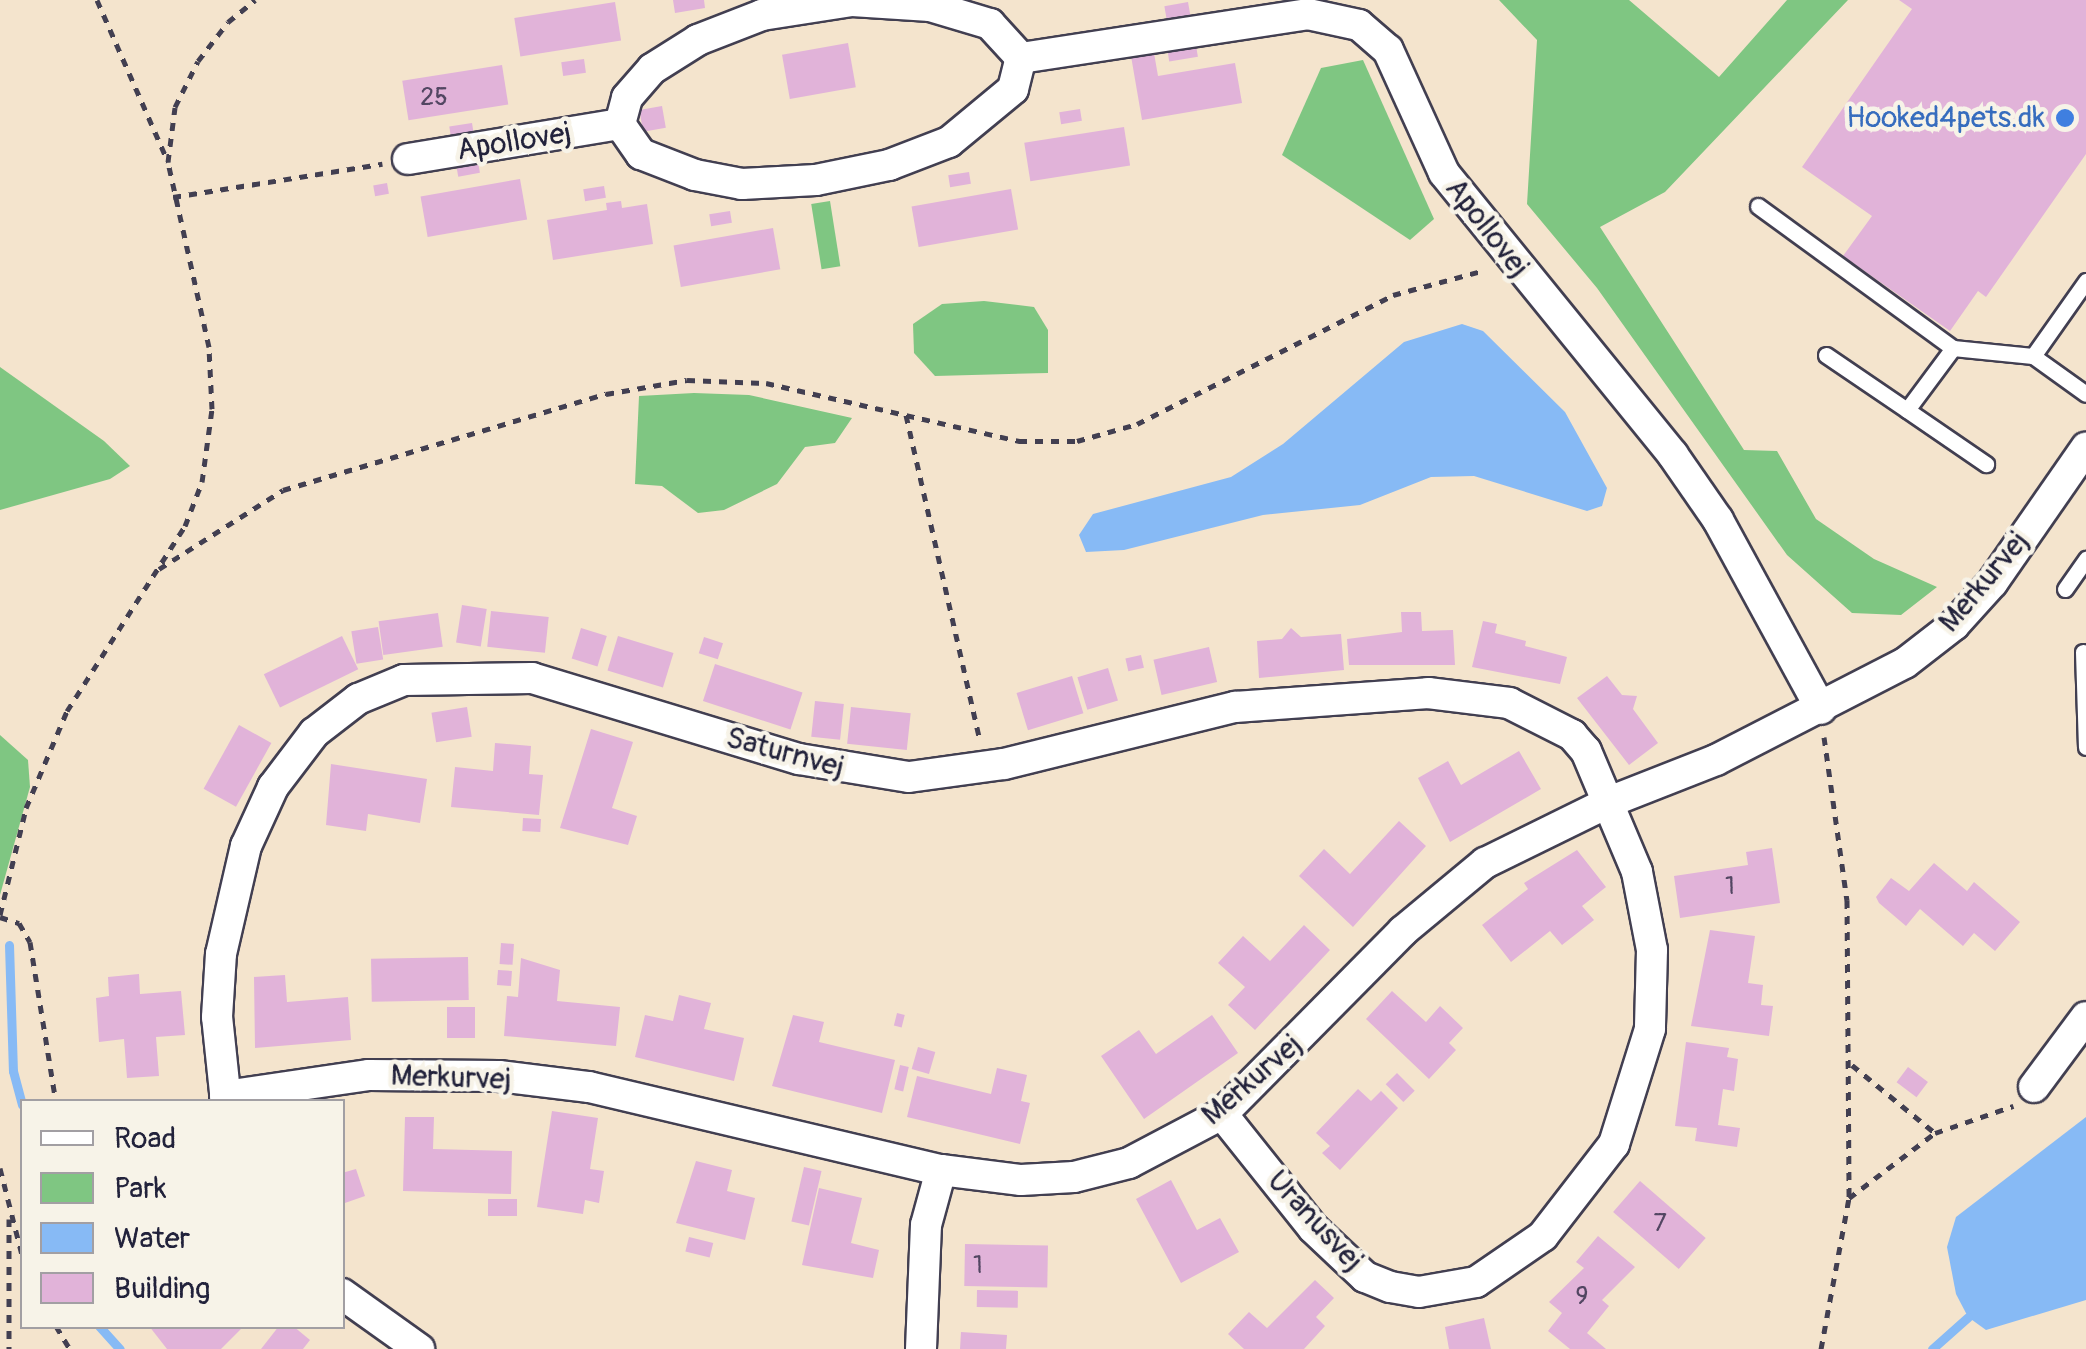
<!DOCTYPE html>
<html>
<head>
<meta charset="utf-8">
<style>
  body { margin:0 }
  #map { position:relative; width:2086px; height:1349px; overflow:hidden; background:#f4e4cd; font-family:Pangolin,sans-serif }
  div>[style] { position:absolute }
  .green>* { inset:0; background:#7fc682; transform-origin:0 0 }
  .water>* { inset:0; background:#87baf5 }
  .stream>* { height:9px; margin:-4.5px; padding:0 4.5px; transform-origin:4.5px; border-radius:4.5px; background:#87baf5 }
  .building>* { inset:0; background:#e1b3d9; transform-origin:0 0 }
  .path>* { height:5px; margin-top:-2.5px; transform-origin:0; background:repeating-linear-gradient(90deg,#423f51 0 8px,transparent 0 16px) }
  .roads { filter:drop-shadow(2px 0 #423f51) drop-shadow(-2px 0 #423f51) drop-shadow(0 2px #423f51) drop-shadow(0 -2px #423f51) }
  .lane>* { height:15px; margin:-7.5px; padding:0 7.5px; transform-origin:7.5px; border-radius:7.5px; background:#fff }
  .street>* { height:30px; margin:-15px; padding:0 15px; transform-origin:15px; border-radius:15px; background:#fff }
  .dots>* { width:28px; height:28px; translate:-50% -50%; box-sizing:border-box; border:5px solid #f7f3e8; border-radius:50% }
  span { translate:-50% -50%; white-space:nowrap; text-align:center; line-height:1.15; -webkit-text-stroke:9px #f7f3e8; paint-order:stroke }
  .number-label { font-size:25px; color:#524662 }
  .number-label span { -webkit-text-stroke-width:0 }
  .shop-label { font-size:30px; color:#366cbe }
  .right { translate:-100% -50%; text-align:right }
  .street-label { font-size:30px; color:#22223b }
  .legend { position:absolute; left:20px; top:1099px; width:325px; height:230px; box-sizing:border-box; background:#f7f3e8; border:2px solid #a29fa3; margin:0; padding:12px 18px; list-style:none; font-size:30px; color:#22223b }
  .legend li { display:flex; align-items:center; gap:20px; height:50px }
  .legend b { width:50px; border:2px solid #a29fa3 }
</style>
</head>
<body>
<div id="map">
  <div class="green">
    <i style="clip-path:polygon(1499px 0,1629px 0,1719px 77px,1787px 0,1848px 0,1665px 192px,1600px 227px,1744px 450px,1777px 451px,1816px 519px,1874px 559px,1937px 587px,1901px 615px,1852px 613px,1787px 555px,1597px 288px,1527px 204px,1537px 40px)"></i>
    <i style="clip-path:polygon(1363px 60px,1434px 219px,1410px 240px,1282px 155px,1321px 68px)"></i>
    <i style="left:830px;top:201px;width:66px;height:19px;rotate:81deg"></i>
    <i style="clip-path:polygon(984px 301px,1034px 307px,1048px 330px,1048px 373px,935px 376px,914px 353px,913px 324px,942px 304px)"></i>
    <i style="clip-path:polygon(0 367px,104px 441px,130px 466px,110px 479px,0 510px)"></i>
    <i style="clip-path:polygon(694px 393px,749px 395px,852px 418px,835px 443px,805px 447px,777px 484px,724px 510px,698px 513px,662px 486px,635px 484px,639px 396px)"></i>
    <i style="clip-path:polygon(0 735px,28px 760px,30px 787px,0 895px)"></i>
  </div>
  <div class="water">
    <i style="clip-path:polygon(1462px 324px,1483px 331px,1565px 412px,1607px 488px,1602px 506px,1587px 511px,1474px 476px,1431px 477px,1360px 505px,1263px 515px,1124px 550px,1086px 552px,1079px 535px,1093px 514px,1231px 477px,1283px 444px,1404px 342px)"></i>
    <i style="clip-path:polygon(2086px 1117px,2086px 1300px,1986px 1330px,1968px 1317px,1956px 1294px,1947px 1247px,1956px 1217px)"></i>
  </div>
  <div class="stream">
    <i style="left:9px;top:945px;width:126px;rotate:88.2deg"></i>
    <i style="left:13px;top:1071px;width:35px;rotate:75deg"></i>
    <i style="left:99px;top:1326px;width:31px;rotate:48deg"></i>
    <i style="left:1932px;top:1349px;width:48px;rotate:-41.6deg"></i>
  </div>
  <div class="building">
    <i style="clip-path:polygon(673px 0,704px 0,705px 8px,675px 13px)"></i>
    <i style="clip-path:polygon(1899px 0,2086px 0,2086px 154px,1986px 297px,1978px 291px,1950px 331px,1843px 256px,1872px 216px,1802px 167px,1912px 9px)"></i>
    <i style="left:615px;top:2px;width:39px;height:102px;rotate:81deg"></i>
    <i style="left:1188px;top:2px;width:17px;height:24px;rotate:80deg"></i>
    <i style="left:848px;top:43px;width:45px;height:67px;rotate:80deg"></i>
    <i style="left:1196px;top:45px;width:12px;height:29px;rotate:81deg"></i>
    <i style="clip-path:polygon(1154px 53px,1158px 76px,1235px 63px,1242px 103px,1142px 120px,1131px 56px)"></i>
    <i style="left:584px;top:59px;width:14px;height:23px;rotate:82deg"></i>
    <i style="left:502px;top:65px;width:40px;height:101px;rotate:81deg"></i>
    <i style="left:662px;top:106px;width:22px;height:23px;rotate:80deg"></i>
    <i style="left:1080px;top:109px;width:12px;height:21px;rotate:81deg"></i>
    <i style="left:472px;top:123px;width:13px;height:23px;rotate:81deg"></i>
    <i style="left:1124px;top:127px;width:39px;height:101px;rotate:81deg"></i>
    <i style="left:478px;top:162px;width:11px;height:22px;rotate:80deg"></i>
    <i style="left:969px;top:172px;width:12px;height:21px;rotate:81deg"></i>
    <i style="left:520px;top:179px;width:41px;height:101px;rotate:80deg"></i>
    <i style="left:387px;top:183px;width:11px;height:14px;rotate:80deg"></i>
    <i style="left:604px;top:186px;width:12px;height:21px;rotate:81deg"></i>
    <i style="left:1011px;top:189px;width:41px;height:101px;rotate:80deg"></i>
    <i style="clip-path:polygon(621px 201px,622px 208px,647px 204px,653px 244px,553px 260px,547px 220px,607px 210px,606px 203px)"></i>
    <i style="left:730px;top:211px;width:12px;height:21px;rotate:81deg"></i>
    <i style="left:773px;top:228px;width:42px;height:101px;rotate:80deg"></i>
    <i style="left:462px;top:605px;width:25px;height:38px;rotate:9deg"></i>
    <i style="left:491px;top:611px;width:58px;height:36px;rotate:6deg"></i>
    <i style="clip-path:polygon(1401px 612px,1421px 612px,1422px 631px,1453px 630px,1455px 665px,1349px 665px,1347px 639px,1402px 632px)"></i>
    <i style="left:438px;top:613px;width:34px;height:60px;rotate:82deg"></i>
    <i style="clip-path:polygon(1483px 621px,1497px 624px,1495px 633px,1526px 641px,1525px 646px,1567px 657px,1560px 684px,1472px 667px)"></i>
    <i style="left:378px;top:627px;width:33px;height:27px;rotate:81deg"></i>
    <i style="left:581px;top:628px;width:27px;height:32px;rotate:17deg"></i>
    <i style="clip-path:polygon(1291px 628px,1301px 637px,1341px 634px,1344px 670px,1259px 678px,1257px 641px,1282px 639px)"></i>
    <i style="left:342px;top:636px;width:37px;height:87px;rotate:64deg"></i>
    <i style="left:618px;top:636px;width:58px;height:36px;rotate:17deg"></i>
    <i style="left:704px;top:637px;width:20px;height:17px;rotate:18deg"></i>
    <i style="left:1209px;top:647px;width:36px;height:57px;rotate:77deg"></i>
    <i style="left:1141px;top:655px;width:13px;height:16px;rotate:77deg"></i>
    <i style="left:715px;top:664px;width:92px;height:39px;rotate:18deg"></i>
    <i style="left:1108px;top:668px;width:34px;height:32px;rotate:73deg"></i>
    <i style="left:1072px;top:676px;width:39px;height:58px;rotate:73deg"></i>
    <i style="clip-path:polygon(1607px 676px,1622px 695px,1637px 696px,1633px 709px,1658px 743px,1629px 765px,1577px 698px)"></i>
    <i style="left:815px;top:701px;width:29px;height:36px;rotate:6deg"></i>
    <i style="left:467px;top:707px;width:30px;height:36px;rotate:81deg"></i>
    <i style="left:851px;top:707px;width:60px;height:37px;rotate:6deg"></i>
    <i style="left:239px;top:725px;width:37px;height:73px;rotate:29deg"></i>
    <i style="clip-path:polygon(591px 729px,633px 742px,612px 808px,637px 816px,628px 845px,560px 828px)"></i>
    <i style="clip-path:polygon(495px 743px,531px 746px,529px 774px,543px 775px,539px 815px,451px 807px,455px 767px,493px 771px)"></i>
    <i style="clip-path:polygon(1519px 751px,1541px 789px,1450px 842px,1418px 778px,1448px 761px,1461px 785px)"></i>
    <i style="clip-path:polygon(331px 764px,427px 779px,420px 823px,368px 814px,366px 831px,326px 825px)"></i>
    <i style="left:523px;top:818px;width:18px;height:13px;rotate:3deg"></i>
    <i style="clip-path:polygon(1399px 821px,1426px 846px,1353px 927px,1299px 876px,1324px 849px,1350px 874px)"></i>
    <i style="clip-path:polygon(1772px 848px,1780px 903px,1680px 918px,1674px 876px,1748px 865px,1746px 852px)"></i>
    <i style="clip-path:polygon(1577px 850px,1606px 887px,1582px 906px,1594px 920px,1562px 945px,1550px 931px,1511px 962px,1482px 925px,1528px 889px,1524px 883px)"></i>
    <i style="clip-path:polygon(1934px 863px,1967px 891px,1974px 882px,2020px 922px,1995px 951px,1974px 933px,1963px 946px,1920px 909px,1906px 926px,1879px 903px,1876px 897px,1891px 878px,1909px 891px)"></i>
    <i style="clip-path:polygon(1304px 925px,1330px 950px,1255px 1030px,1228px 1005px,1245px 987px,1218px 963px,1243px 936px,1270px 961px)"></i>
    <i style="clip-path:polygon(1710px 930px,1755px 936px,1748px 983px,1763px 985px,1761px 1005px,1773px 1006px,1769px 1036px,1691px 1026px)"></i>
    <i style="left:501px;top:943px;width:13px;height:21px;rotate:4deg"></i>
    <i style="left:468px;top:957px;width:43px;height:97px;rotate:89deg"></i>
    <i style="clip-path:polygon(521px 958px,560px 970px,557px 1001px,620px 1007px,616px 1046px,504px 1036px,507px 996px,518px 997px)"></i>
    <i style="left:498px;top:970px;width:14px;height:15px;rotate:4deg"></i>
    <i style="clip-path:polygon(139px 974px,140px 994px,181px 991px,185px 1035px,156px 1037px,159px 1076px,127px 1078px,124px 1039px,99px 1042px,96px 998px,109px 996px,108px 977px)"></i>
    <i style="clip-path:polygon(285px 975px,287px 1002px,348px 997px,351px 1040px,255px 1048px,254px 977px)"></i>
    <i style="clip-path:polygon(1392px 991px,1426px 1022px,1440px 1006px,1463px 1028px,1449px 1043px,1456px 1050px,1429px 1079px,1366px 1019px)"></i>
    <i style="clip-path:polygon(679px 995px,711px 1003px,704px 1029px,744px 1038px,734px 1081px,635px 1057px,645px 1015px,673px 1021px)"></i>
    <i style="left:447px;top:1007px;width:28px;height:31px"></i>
    <i style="left:897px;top:1013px;width:8px;height:13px;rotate:14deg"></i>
    <i style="clip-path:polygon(793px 1015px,824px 1022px,819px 1042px,895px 1060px,882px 1113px,772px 1086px)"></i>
    <i style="clip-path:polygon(1212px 1015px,1238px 1053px,1144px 1119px,1101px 1056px,1139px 1030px,1156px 1054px)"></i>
    <i style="clip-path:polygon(1686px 1042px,1729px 1048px,1727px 1057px,1738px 1059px,1734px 1091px,1723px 1089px,1718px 1125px,1740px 1128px,1737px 1147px,1695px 1141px,1697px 1128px,1675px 1126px)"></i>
    <i style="left:918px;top:1047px;width:18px;height:23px;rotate:16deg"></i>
    <i style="left:900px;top:1065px;width:9px;height:25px;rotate:13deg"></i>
    <i style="left:1908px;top:1067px;width:25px;height:19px;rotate:37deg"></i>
    <i style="clip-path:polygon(997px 1068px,1027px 1075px,1021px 1101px,1030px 1103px,1020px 1144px,907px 1117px,917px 1076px,991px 1094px)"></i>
    <i style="left:1397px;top:1073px;width:25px;height:16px;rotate:45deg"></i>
    <i style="clip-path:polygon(1358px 1089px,1371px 1101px,1381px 1091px,1398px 1108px,1340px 1170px,1322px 1153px,1330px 1146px,1316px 1133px)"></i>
    <i style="clip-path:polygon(552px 1111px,598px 1118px,590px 1169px,604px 1171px,599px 1203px,585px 1200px,583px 1214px,537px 1207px)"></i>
    <i style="clip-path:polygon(405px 1117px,434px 1117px,433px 1149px,512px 1151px,511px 1194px,403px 1191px)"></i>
    <i style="clip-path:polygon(696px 1161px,732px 1170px,727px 1191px,755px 1198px,745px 1240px,676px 1223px)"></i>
    <i style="left:804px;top:1167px;width:18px;height:56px;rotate:13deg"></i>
    <i style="clip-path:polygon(356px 1169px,365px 1196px,342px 1204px,342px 1173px)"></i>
    <i style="clip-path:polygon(1171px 1180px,1197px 1230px,1220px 1218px,1239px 1252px,1181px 1283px,1136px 1199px)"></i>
    <i style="left:1640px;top:1181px;width:87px;height:41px;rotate:41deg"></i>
    <i style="clip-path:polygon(819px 1188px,862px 1198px,851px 1243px,879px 1250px,873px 1278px,802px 1265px)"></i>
    <i style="left:488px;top:1199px;width:29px;height:17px"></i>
    <i style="clip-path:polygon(1598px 1236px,1635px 1267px,1602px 1300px,1609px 1306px,1587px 1333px,1606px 1349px,1570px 1349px,1548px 1331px,1562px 1313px,1549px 1302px,1584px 1268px,1576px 1262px)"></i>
    <i style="left:689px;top:1237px;width:25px;height:15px;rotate:14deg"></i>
    <i style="left:965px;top:1244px;width:83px;height:42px;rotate:1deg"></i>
    <i style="clip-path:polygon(1315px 1280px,1334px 1298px,1316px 1317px,1325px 1326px,1304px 1349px,1244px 1349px,1228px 1334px,1249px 1312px,1267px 1328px)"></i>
    <i style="left:977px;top:1290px;width:41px;height:17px;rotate:1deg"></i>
    <i style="clip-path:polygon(1484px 1318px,1491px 1349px,1449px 1349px,1445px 1327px)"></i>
    <i style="clip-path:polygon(149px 1326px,244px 1326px,221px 1349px,167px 1349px)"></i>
    <i style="clip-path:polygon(279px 1326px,293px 1326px,310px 1340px,303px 1349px,261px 1349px)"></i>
    <i style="clip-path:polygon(961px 1332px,1007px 1335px,1006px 1349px,960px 1349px)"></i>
  </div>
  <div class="path">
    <i style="left:97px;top:0;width:177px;rotate:66.3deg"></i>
    <i style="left:173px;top:197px;width:212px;rotate:-9deg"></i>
    <i style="left:906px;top:415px;width:333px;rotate:77.2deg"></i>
    <i style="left:159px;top:569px;width:147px;rotate:-32.5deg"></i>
    <i style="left:283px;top:490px;width:337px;rotate:-16.6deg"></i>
    <i style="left:606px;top:394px;width:82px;rotate:-9.8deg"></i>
    <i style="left:687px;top:380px;width:79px;rotate:2.2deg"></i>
    <i style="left:766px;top:383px;width:260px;rotate:12.9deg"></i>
    <i style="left:1019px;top:441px;width:58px"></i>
    <i style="left:1077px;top:441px;width:62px;rotate:-15.8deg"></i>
    <i style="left:1137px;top:424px;width:287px;rotate:-26.7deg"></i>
    <i style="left:1393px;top:295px;width:95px;rotate:-15.2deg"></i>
    <i style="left:1824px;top:737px;width:165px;rotate:82deg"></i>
    <i style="left:1847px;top:900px;width:298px;rotate:89.6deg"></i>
    <i style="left:0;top:915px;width:110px;rotate:-76.3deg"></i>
    <i style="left:26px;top:808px;width:105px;rotate:-67.1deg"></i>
    <i style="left:67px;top:711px;width:219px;rotate:-57.5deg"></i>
    <i style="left:185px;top:526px;width:47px;rotate:-68.9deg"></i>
    <i style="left:202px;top:482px;width:74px;rotate:-82.2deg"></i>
    <i style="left:212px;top:409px;width:62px;rotate:-92.8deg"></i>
    <i style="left:209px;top:347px;width:189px;rotate:-102.5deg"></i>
    <i style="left:168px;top:162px;width:55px;rotate:-82.7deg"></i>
    <i style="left:175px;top:107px;width:51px;rotate:-63.4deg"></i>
    <i style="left:198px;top:61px;width:49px;rotate:-52.4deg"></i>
    <i style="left:228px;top:22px;width:35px;rotate:-39deg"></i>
    <i style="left:0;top:917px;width:20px;rotate:18deg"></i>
    <i style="left:19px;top:923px;width:22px;rotate:60deg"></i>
    <i style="left:30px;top:942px;width:162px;rotate:80.8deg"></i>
    <i style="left:1852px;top:1065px;width:107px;rotate:39.3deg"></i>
    <i style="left:0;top:1168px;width:90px;rotate:75.8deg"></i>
    <i style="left:9px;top:1219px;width:130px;rotate:90deg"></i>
    <i style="left:56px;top:1326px;width:27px;rotate:59deg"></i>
    <i style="left:1821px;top:1349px;width:154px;rotate:-79.5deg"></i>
    <i style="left:1849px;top:1198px;width:108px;rotate:-37.1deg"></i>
    <i style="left:1935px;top:1133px;width:83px;rotate:-19.1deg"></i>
  </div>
  <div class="roads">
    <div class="lane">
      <i style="left:1758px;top:206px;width:241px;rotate:36.1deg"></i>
      <i style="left:1953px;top:348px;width:80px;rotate:5.7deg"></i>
      <i style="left:2086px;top:281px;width:92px;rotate:125.2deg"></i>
      <i style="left:2033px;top:356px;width:65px;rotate:35.6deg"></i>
      <i style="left:1953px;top:348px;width:77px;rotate:126.6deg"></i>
      <i style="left:1907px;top:410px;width:96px;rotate:34.4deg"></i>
      <i style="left:1826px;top:355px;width:98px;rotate:34.2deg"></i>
      <i style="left:2065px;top:589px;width:37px;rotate:-55deg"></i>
      <i style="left:2083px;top:652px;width:95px;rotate:88.2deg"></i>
    </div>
    <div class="street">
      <i style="left:1021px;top:58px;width:46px;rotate:-132.4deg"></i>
      <i style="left:990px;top:24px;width:63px;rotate:-163.3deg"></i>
      <i style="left:930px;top:6px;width:78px;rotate:-176.3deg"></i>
      <i style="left:852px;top:1px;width:91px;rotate:171.2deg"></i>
      <i style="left:762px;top:15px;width:69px;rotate:158.7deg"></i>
      <i style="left:698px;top:40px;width:54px;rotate:147.8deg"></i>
      <i style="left:652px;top:69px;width:38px;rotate:131deg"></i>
      <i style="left:627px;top:98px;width:27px;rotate:105deg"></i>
      <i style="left:620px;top:124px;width:37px;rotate:55deg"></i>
      <i style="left:641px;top:154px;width:58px;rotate:21.3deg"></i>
      <i style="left:695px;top:175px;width:48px;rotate:10.8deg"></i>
      <i style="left:742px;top:184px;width:74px;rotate:-3.1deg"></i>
      <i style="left:816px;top:180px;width:75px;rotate:-11.6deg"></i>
      <i style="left:889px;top:165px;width:64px;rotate:-21deg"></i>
      <i style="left:949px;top:142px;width:83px;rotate:-39.6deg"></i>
      <i style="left:1013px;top:89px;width:32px;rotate:-76deg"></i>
      <i style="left:1021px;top:58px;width:290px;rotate:-8.7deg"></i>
      <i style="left:1308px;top:14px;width:52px;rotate:12.2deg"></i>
      <i style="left:1359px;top:25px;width:38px;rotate:41deg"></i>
      <i style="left:1388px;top:50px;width:135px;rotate:65.5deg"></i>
      <i style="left:1444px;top:173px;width:363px;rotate:50.9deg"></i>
      <i style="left:1673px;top:455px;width:79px;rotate:55.3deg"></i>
      <i style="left:1718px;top:520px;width:215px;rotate:61.4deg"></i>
      <i style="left:408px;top:159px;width:215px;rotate:-9.4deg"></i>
      <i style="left:2034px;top:1087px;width:87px;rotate:-53.4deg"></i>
      <i style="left:225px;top:1096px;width:146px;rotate:-8.3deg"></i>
      <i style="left:369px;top:1075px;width:130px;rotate:0.4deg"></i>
      <i style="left:499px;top:1076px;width:91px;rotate:7deg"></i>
      <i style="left:589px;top:1087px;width:362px;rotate:13.3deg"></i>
      <i style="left:941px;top:1170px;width:81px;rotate:7.1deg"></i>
      <i style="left:1021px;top:1180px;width:53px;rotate:-3.2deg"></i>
      <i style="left:1074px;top:1177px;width:57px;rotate:-14.3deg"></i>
      <i style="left:1129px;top:1163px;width:105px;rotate:-27.8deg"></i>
      <i style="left:1222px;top:1114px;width:257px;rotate:-45.3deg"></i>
      <i style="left:1403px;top:931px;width:107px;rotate:-39.7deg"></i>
      <i style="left:1485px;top:863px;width:138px;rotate:-26.2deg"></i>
      <i style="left:1609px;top:802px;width:115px;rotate:-21.4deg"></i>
      <i style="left:1716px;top:760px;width:212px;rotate:-27.2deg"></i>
      <i style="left:1905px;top:663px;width:62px;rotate:-37.8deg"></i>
      <i style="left:1954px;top:625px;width:57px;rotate:-47.9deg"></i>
      <i style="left:1992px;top:583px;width:165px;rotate:-55.2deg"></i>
      <i style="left:226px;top:1102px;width:85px;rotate:-96deg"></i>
      <i style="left:217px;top:1017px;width:63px;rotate:-86.4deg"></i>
      <i style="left:221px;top:954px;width:111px;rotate:-77deg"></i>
      <i style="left:246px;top:846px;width:65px;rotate:-65.4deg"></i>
      <i style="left:273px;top:787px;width:68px;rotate:-52.8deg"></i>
      <i style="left:314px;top:733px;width:56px;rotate:-37.7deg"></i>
      <i style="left:358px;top:699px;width:50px;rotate:-22.4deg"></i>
      <i style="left:404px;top:680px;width:128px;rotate:-0.9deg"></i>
      <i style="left:532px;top:678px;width:279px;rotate:16.9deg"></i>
      <i style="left:799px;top:759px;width:111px;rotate:9.3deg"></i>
      <i style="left:909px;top:777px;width:96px;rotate:-7.8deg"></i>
      <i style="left:1004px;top:764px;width:238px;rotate:-13.9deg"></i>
      <i style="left:1235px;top:707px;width:194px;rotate:-4.1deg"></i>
      <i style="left:1428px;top:693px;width:82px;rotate:7deg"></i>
      <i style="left:1509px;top:703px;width:71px;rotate:26.9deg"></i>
      <i style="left:1572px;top:735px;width:21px;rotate:49deg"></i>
      <i style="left:1586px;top:751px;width:131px;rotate:67.1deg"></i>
      <i style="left:1637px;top:872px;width:79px;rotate:79.1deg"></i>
      <i style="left:1652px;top:950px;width:79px;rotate:91.5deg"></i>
      <i style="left:1650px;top:1029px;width:121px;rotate:107.4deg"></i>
      <i style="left:1614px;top:1144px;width:116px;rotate:127.7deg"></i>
      <i style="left:1543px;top:1236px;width:81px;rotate:145.5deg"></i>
      <i style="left:1476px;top:1282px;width:58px;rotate:170deg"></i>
      <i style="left:1419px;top:1292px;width:29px;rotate:-170deg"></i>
      <i style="left:1390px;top:1287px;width:27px;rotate:-158deg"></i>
      <i style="left:1365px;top:1277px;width:71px;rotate:-136.7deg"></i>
      <i style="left:1313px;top:1228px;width:146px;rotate:-128.6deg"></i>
      <i style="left:342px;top:1294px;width:95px;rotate:35.5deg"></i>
      <i style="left:921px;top:1349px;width:124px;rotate:-87.7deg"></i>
      <i style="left:926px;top:1225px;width:57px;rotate:-74.7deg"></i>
    </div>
  </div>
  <div class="dots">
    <i style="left:2065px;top:118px;background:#3f7fe0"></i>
  </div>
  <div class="number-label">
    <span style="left:434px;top:98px">25</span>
    <span style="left:1730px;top:887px">1</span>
    <span style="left:1660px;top:1224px">7</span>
    <span style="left:978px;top:1266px">1</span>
    <span style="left:1582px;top:1297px">9</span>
  </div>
  <div class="shop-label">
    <span class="right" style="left:2045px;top:118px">Hooked4pets.dk</span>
  </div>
  <div class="street-label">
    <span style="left:514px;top:142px;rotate:-9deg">Apollovej</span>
    <span style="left:1487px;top:228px;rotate:52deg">Apollovej</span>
    <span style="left:1984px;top:582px;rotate:-50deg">Merkurvej</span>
    <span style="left:785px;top:753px;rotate:15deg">Saturnvej</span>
    <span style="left:451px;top:1078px;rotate:2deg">Merkurvej</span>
    <span style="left:1252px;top:1080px;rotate:-41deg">Merkurvej</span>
    <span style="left:1315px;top:1221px;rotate:47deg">Uranusvej</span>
  </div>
  <ul class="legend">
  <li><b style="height:12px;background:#fff"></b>Road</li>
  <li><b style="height:28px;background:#7fc682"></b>Park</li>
  <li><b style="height:28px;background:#87baf5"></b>Water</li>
  <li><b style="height:28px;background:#e1b3d9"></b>Building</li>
  </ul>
</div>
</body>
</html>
